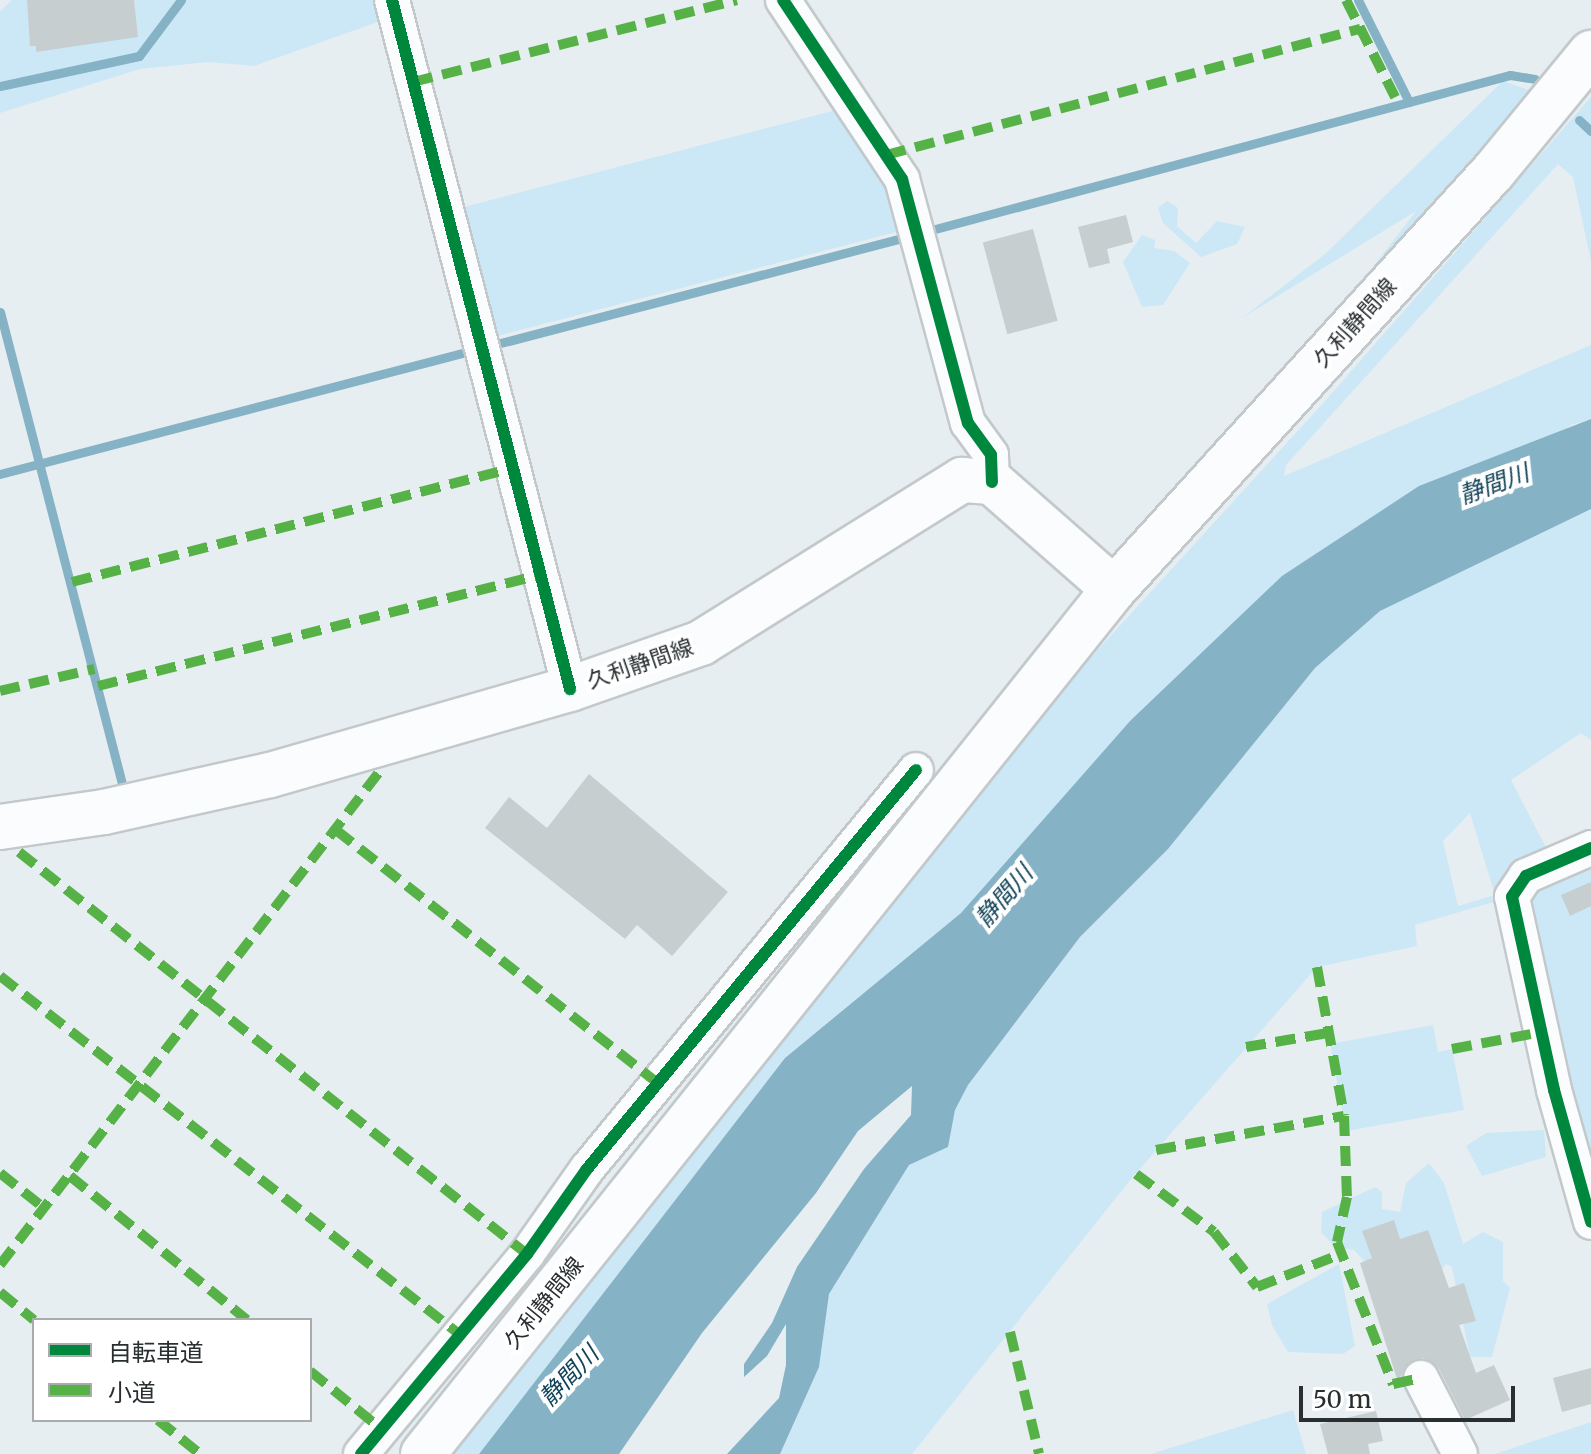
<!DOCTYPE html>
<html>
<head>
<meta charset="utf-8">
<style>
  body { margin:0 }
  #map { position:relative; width:1591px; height:1454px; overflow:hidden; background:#e6eef1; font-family:Merriweather,"Noto Sans JP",serif }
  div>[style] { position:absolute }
  .green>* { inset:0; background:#cce8f6 }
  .water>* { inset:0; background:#86b2c6 }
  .stream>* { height:9px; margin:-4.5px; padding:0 4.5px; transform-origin:4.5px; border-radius:4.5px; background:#86b2c6 }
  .building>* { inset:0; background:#c7ced0; transform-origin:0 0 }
  .roads { filter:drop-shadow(2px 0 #c3c9cb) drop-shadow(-2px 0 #c3c9cb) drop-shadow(0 2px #c3c9cb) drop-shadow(0 -2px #c3c9cb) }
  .minor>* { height:34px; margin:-17px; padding:0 17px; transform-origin:17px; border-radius:17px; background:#fbfcfd }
  .major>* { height:44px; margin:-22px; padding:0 22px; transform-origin:22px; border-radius:22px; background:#fbfcfd }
  .quiet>* { height:10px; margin-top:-5px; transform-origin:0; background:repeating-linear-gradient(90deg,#56b246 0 20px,transparent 0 30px) }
  .cycleway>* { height:12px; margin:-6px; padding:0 6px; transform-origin:6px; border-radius:6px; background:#00873e }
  span { translate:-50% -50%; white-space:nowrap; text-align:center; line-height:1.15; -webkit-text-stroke:8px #fff; paint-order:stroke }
  .street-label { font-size:22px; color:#292f31 }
  .water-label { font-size:24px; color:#124459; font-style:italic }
  .legend { position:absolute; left:32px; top:1318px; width:280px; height:104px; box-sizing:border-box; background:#fff; border:2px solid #a9acad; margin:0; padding:10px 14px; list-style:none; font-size:24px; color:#292f31 }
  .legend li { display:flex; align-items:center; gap:16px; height:40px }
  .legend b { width:40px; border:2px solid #a9acad }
  .scale { position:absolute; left:1299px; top:1386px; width:216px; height:36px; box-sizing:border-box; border:4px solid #292f31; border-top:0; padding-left:10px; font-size:24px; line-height:28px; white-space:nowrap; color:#292f31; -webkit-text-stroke:6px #fff; paint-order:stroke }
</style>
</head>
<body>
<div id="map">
  <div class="green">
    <i style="clip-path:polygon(12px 0,381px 0,386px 19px,254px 66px,208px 62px,140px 69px,0 113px,0 11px)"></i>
    <i style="clip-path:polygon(1503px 81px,1537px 93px,1478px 165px,1356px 289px,1416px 211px,1242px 318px,1325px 254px)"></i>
    <i style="clip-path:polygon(1591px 97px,1591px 261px,1573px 177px,1558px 164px,1286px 465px,1284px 476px,1591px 345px,1591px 419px,1571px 425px,1130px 721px,961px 913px,785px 1058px,479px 1454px,437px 1454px,957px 804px,1325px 401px)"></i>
    <i style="clip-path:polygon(844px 108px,886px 167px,908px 229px,486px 339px,452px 210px)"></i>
    <i style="clip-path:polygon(1167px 201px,1178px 208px,1177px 226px,1196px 243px,1217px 221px,1245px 227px,1237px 244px,1201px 257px,1163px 223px,1158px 208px)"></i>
    <i style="clip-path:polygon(1142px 235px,1155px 240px,1154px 248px,1174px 251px,1190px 263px,1163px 305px,1142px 307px,1123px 262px)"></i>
    <i style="clip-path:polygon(evenodd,1591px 509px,1591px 740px,1581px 733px,1511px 780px,1553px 861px,1497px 901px,1415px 925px,1417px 946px,1317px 967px,1131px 1179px,912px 1454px,780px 1454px,819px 1367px,829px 1294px,909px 1165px,948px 1147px,955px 1110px,968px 1085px,1080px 937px,1168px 849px,1315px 668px,1380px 611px,1591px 509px,1470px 813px,1495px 895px,1458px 906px,1443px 841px,1470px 813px)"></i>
    <i style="clip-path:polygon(1591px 851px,1591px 1161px,1515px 899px)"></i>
    <i style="clip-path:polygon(1433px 1025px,1438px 1052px,1452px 1049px,1464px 1110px,1346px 1131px,1330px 1044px)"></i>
    <i style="clip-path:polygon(1544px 1130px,1546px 1157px,1482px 1176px,1466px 1146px,1486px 1133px)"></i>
    <i style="clip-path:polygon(1429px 1163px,1444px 1183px,1463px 1244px,1483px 1232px,1503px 1242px,1503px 1281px,1510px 1288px,1492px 1357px,1470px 1357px,1452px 1267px,1446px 1264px,1437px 1276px,1368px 1265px,1354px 1250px,1335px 1247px,1321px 1232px,1322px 1212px,1375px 1187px,1382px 1192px,1382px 1209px,1400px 1212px,1406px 1183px)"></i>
    <i style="clip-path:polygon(1339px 1264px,1355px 1346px,1343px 1354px,1288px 1352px,1272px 1325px,1267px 1304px)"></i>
    <i style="clip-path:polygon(1293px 1410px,1306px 1454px,1151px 1454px)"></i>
    <i style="clip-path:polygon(1591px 1422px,1591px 1454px,1495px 1454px)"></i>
  </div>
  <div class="water">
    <i style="clip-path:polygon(1591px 419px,1591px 509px,1380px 611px,1315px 668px,1168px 849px,1080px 937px,968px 1085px,955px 1110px,948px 1147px,909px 1165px,829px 1294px,819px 1367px,780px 1454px,727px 1454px,779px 1398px,786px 1365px,786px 1324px,767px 1356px,744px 1377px,744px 1364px,772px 1323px,797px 1267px,864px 1169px,911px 1115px,912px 1086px,858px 1131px,816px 1193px,702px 1333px,619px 1454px,479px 1454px,785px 1058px,961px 913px,1130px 721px,1282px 576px,1419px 486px)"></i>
  </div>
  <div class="stream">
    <i style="left:1358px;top:0;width:114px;rotate:63.4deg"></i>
    <i style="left:0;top:86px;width:142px;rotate:-12.2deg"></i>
    <i style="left:139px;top:56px;width:70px;rotate:-53.1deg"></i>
    <i style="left:1579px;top:120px;width:16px;rotate:43deg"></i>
    <i style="left:924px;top:232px;width:607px;rotate:-15deg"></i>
    <i style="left:1510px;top:75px;width:25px;rotate:9deg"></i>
    <i style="left:0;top:312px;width:491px;rotate:75.5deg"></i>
    <i style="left:0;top:474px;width:941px;rotate:-14.66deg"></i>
  </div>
  <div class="building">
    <i style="clip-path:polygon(27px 0,134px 0,138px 37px,36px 52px,36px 46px,30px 46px)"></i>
    <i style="clip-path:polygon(1126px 215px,1133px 242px,1107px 249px,1110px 263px,1089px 268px,1078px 227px)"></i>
    <i style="left:1033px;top:229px;width:95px;height:52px;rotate:75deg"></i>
    <i style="clip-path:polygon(589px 774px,728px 892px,672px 956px,637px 925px,625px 939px,485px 828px,509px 797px,547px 828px)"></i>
    <i style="clip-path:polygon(1591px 882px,1591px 906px,1570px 916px,1561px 895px)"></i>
    <i style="clip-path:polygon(1394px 1220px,1400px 1239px,1428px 1230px,1449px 1288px,1464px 1283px,1476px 1321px,1459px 1325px,1476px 1373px,1494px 1365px,1510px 1400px,1465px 1420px,1439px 1369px,1423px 1358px,1405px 1367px,1398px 1382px,1360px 1263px,1372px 1258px,1362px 1231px)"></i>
    <i style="clip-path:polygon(1591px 1368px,1591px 1404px,1562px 1412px,1553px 1378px)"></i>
    <i style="clip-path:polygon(1376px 1411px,1383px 1441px,1368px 1444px,1370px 1454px,1328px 1454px,1320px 1424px)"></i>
  </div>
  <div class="roads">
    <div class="minor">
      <i style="left:392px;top:0;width:712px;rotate:75.51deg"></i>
      <i style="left:783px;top:0;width:215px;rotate:56.4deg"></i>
      <i style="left:902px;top:179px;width:253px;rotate:74.9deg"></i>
      <i style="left:968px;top:423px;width:39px;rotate:54deg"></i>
      <i style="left:991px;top:455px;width:27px;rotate:88deg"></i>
      <i style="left:1591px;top:848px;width:71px;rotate:156.7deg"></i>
      <i style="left:1526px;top:876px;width:25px;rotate:124deg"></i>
      <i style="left:1512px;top:897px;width:198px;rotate:77.7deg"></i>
      <i style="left:1554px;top:1090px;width:137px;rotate:74.3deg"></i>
      <i style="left:1421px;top:1378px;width:85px;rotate:62.8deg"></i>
      <i style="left:361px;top:1454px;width:260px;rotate:-50.3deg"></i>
      <i style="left:527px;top:1254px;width:104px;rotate:-54.8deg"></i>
      <i style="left:587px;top:1169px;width:517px;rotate:-50.49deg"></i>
    </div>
    <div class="major">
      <i style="left:0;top:827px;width:105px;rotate:-8.2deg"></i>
      <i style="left:104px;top:812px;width:170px;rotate:-12.6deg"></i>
      <i style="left:270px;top:775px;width:312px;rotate:-16deg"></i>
      <i style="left:570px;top:689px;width:139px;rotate:-19.3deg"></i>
      <i style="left:701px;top:643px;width:308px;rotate:-32deg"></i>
      <i style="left:962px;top:480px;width:30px;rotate:4deg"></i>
      <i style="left:992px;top:482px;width:162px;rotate:41.3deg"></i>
      <i style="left:423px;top:1454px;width:1107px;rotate:-51.38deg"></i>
      <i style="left:1114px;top:589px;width:565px;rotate:-47.73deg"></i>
      <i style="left:1494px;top:171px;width:153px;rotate:-50.6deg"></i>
    </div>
  </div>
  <div class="quiet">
    <i style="left:1346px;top:0;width:109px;rotate:63.2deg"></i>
    <i style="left:413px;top:82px;width:334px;rotate:-14.2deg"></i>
    <i style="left:886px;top:155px;width:491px;rotate:-14.9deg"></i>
    <i style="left:72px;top:582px;width:455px;rotate:-14.5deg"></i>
    <i style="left:98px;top:686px;width:456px;rotate:-14.1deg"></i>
    <i style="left:0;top:691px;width:97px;rotate:-13.2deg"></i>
    <i style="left:336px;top:830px;width:409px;rotate:38.2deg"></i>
    <i style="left:19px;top:852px;width:648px;rotate:38.36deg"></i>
    <i style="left:1317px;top:967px;width:151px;rotate:79.7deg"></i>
    <i style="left:0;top:976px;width:582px;rotate:37.95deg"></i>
    <i style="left:1246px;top:1047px;width:83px;rotate:-9.7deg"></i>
    <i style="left:1452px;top:1049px;width:92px;rotate:-10.7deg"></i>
    <i style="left:1156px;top:1150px;width:191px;rotate:-10.3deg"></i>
    <i style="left:1344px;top:1116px;width:81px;rotate:87.9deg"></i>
    <i style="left:1347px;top:1197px;width:46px;rotate:102.5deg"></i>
    <i style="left:1337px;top:1242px;width:153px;rotate:68.5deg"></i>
    <i style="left:1393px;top:1384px;width:29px;rotate:-12deg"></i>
    <i style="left:0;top:1173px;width:56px;rotate:38.5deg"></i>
    <i style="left:1136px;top:1174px;width:97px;rotate:36.6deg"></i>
    <i style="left:1214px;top:1232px;width:70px;rotate:52deg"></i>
    <i style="left:1257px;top:1287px;width:90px;rotate:-21.4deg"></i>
    <i style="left:70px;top:1176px;width:228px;rotate:39.1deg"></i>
    <i style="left:0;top:1265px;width:628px;rotate:-52.44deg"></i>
    <i style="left:0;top:1292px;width:44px;rotate:39.5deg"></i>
    <i style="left:1010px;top:1332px;width:125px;rotate:76.6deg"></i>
    <i style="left:310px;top:1371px;width:92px;rotate:39.2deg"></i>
    <i style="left:158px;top:1420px;width:54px;rotate:39deg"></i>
  </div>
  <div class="cycleway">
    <i style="left:392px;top:0;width:712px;rotate:75.51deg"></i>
    <i style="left:783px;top:0;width:215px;rotate:56.4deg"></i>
    <i style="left:902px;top:179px;width:253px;rotate:74.9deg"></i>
    <i style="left:968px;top:423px;width:39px;rotate:54deg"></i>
    <i style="left:991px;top:455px;width:27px;rotate:88deg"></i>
    <i style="left:1591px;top:848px;width:71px;rotate:156.7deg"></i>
    <i style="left:1526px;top:876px;width:25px;rotate:124deg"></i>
    <i style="left:1512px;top:897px;width:198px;rotate:77.7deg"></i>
    <i style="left:1554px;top:1090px;width:137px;rotate:74.3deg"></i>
    <i style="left:361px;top:1454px;width:260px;rotate:-50.3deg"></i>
    <i style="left:527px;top:1254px;width:104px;rotate:-54.8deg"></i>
    <i style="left:587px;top:1169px;width:517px;rotate:-50.49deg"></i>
  </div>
  <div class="street-label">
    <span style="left:1355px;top:323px;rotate:-48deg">久利静間線</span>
    <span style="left:640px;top:664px;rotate:-19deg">久利静間線</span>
    <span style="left:544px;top:1303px;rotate:-51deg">久利静間線</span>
  </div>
  <div class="water-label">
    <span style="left:1494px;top:484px;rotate:-20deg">静間川</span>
    <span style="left:1004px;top:896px;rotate:-49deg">静間川</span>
    <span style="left:569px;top:1376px;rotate:-46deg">静間川</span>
  </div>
  <ul class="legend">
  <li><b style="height:10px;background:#00873e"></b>自転車道</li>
  <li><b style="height:10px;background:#56b246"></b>小道</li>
  </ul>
  <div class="scale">50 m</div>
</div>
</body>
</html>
